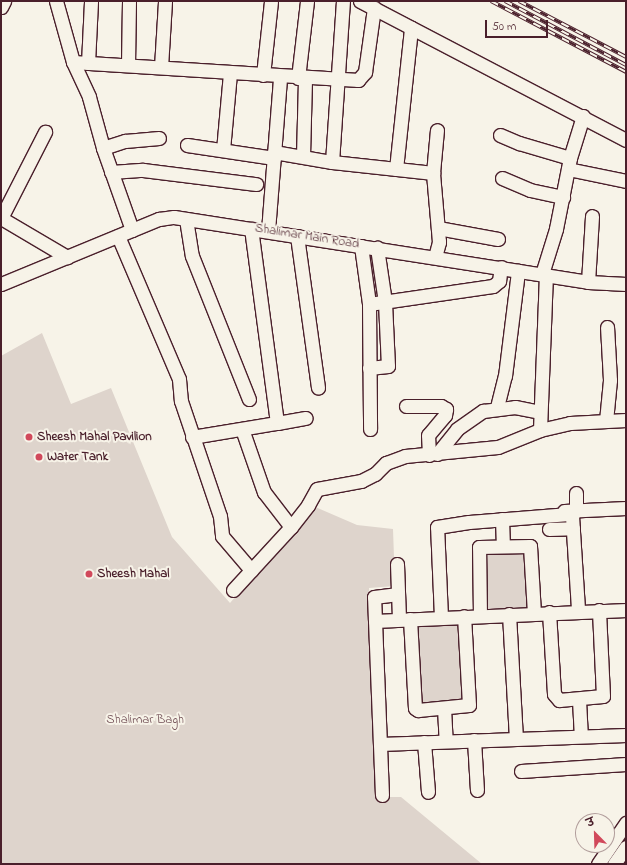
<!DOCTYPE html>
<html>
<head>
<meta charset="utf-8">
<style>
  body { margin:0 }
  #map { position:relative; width:627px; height:865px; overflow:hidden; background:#f7f3e8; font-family:"Indie Flower","Playpen Sans Deva",sans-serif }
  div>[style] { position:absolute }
  .green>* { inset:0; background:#ded4cc; transform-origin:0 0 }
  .roads { filter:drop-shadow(1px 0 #4a1f2b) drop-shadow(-1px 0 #4a1f2b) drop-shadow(0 1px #4a1f2b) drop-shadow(0 -1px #4a1f2b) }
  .minor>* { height:13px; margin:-6.5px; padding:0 6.5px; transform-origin:6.5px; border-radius:6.5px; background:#f7f3e8 }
  .rail>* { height:4px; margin-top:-2px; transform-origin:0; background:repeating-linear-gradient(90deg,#f7f3e8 0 8px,#4a1f2b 0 16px); box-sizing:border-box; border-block:1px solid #4a1f2b }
  .dots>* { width:11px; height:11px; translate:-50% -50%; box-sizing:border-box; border:2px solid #f7f3e8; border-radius:50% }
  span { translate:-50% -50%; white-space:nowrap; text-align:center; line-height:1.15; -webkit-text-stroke:4px #f7f3e8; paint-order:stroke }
  .street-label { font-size:13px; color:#4a1f2b }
  .poi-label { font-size:13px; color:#4a1f2b; font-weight:700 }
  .left { translate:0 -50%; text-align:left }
  .park-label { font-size:13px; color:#6f4c53 }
  .frame { position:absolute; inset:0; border:2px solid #4a1f2b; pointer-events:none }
  .north { position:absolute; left:575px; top:813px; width:40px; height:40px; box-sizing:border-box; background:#f7f3e8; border:1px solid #b29e9c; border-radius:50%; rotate:337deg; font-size:11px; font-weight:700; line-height:16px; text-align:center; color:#4a1f2b }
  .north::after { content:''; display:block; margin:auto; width:14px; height:18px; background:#d1495b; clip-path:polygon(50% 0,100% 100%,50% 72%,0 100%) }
  .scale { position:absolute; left:485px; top:20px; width:63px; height:18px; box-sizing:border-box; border:2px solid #4a1f2b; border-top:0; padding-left:5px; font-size:12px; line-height:14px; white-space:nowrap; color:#4a1f2b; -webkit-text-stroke:3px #f7f3e8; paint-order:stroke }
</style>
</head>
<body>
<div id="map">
  <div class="green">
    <i style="clip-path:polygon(42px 333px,71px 404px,111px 388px,172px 537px,230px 603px,313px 506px,357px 525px,393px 529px,395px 586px,369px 588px,378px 797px,401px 797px,482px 864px,1px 864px,1px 356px)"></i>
    <i style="left:527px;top:547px;width:63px;height:47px;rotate:87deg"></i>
    <i style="left:462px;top:619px;width:85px;height:49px;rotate:87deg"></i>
  </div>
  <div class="roads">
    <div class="minor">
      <i style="left:56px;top:1px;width:63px;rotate:74.4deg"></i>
      <i style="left:73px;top:62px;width:38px;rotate:65deg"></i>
      <i style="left:89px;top:97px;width:53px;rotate:74.6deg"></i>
      <i style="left:103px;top:148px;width:87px;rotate:70.5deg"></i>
      <i style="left:360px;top:1px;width:300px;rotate:27.6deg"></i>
      <i style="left:1px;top:7px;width:7px;rotate:-63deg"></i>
      <i style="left:73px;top:62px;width:286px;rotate:3.6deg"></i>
      <i style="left:358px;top:80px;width:11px;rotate:-49deg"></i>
      <i style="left:365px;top:72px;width:65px;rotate:-82deg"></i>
      <i style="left:88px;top:63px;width:62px;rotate:-87.2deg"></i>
      <i style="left:128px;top:65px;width:64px;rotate:-89.1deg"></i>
      <i style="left:161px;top:67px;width:66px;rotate:-86.5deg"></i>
      <i style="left:263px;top:75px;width:74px;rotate:-83.8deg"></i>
      <i style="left:298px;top:78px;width:78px;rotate:-83.3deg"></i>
      <i style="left:500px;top:135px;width:21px;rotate:23deg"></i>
      <i style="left:519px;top:143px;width:53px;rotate:16.4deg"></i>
      <i style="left:570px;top:158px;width:72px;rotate:101.2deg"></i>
      <i style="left:556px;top:229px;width:47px;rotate:107.3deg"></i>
      <i style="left:187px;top:145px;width:88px;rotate:8.5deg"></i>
      <i style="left:103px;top:148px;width:23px;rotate:-18deg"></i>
      <i style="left:125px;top:141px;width:34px;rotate:-5deg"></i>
      <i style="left:223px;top:150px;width:77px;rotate:-84.8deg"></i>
      <i style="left:274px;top:152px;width:59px;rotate:9.8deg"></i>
      <i style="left:332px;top:162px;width:102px;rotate:6.2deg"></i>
      <i style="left:303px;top:156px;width:78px;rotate:-88.5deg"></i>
      <i style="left:570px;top:158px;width:44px;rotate:-72.8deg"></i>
      <i style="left:332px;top:162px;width:161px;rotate:-86.1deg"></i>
      <i style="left:396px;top:169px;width:142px;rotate:-83.9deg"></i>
      <i style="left:568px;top:169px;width:59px;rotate:11.7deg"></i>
      <i style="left:111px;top:172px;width:32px;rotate:-4deg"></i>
      <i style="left:143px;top:170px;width:114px;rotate:7.1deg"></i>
      <i style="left:502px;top:178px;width:30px;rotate:23deg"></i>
      <i style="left:530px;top:190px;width:34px;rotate:12deg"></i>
      <i style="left:1px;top:218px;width:97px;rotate:-62.9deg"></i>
      <i style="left:1px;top:218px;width:77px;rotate:30.6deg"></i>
      <i style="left:186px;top:219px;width:37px;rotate:81deg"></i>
      <i style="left:192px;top:256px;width:154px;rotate:68.3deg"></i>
      <i style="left:438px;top:228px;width:61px;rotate:10.4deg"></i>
      <i style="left:268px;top:231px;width:154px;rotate:-85.5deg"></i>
      <i style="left:118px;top:236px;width:155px;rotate:66.9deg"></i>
      <i style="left:179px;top:379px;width:22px;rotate:85deg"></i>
      <i style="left:181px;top:401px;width:121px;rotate:71.3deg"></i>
      <i style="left:220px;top:516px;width:20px;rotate:84deg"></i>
      <i style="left:222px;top:536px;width:45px;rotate:49.5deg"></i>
      <i style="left:297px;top:236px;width:153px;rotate:82.1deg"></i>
      <i style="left:361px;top:246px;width:59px;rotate:82.1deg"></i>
      <i style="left:369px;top:304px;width:125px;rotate:89.5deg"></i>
      <i style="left:435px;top:257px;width:16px;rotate:-75deg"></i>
      <i style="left:439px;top:242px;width:69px;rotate:-95deg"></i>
      <i style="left:433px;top:173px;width:43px;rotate:-84.7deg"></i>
      <i style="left:588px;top:282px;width:66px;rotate:-86.5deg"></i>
      <i style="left:1px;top:284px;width:171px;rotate:-22.4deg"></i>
      <i style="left:159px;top:219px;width:15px;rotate:-8deg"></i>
      <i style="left:174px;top:217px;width:419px;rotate:8.9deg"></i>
      <i style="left:588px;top:282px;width:38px;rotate:3deg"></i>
      <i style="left:369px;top:304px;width:125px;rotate:-8.3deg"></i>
      <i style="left:493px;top:286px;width:8px;rotate:-40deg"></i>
      <i style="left:499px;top:281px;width:14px;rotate:-82deg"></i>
      <i style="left:369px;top:368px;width:19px;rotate:-6deg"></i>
      <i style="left:388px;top:366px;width:64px;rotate:-92.7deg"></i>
      <i style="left:385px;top:302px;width:55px;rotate:-98.4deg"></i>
      <i style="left:406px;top:406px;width:35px"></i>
      <i style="left:441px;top:406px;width:6px;rotate:31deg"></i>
      <i style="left:446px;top:409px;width:6px;rotate:99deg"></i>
      <i style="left:445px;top:415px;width:26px;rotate:130deg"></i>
      <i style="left:428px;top:435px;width:20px;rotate:87deg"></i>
      <i style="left:497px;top:407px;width:32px;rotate:-76deg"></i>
      <i style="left:505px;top:376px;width:106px;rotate:-82.9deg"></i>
      <i style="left:606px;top:421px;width:41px;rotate:-84.4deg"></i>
      <i style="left:610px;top:380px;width:53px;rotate:-93.2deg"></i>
      <i style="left:277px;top:423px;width:29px;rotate:-10deg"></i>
      <i style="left:242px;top:429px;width:67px;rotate:70.8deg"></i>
      <i style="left:264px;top:492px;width:44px;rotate:52.4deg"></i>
      <i style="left:540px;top:430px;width:155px;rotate:-87.8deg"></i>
      <i style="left:192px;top:437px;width:86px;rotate:-9.4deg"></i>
      <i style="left:277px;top:423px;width:196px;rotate:-97.6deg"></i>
      <i style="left:437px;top:454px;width:32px;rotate:-51deg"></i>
      <i style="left:457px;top:429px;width:32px;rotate:-35deg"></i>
      <i style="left:483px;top:411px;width:32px;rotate:-7deg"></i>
      <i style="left:515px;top:407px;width:25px;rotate:11deg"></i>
      <i style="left:576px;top:493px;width:18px;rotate:90deg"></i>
      <i style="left:564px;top:511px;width:62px;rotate:-2.8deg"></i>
      <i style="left:502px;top:519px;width:27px;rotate:88deg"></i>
      <i style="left:549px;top:529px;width:24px;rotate:-2deg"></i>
      <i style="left:397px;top:564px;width:55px;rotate:87.9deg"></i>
      <i style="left:233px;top:590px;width:86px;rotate:-47.4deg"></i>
      <i style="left:291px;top:527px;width:28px;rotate:-52deg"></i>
      <i style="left:308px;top:505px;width:18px;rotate:-61deg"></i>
      <i style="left:317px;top:489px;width:45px;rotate:-10.3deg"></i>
      <i style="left:361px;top:481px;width:16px;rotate:-27deg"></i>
      <i style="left:375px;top:474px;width:16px;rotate:-45deg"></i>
      <i style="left:386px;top:463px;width:20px;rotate:-20deg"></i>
      <i style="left:405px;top:456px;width:93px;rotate:-5.5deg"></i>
      <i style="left:498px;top:447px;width:45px;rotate:-22deg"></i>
      <i style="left:540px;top:430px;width:31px;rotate:-13deg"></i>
      <i style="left:570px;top:423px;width:56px;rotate:-3.1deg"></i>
      <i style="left:549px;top:612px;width:82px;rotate:86.5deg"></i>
      <i style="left:554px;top:694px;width:8px;rotate:50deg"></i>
      <i style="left:559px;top:700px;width:44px;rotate:-5.2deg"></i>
      <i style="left:603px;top:696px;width:86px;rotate:-92.7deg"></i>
      <i style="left:509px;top:614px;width:124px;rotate:86.8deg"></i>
      <i style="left:480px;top:615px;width:68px;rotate:-90.8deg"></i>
      <i style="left:479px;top:547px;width:51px;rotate:-1.1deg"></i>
      <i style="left:530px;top:546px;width:67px;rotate:86.6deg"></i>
      <i style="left:441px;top:617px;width:90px;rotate:-92.5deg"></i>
      <i style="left:437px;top:527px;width:32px;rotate:-9deg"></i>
      <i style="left:469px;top:522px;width:100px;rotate:-4.6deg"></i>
      <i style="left:569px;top:514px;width:4px;rotate:34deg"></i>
      <i style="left:572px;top:516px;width:94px;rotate:86.3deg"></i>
      <i style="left:410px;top:619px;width:89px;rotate:86.8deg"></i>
      <i style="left:415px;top:708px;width:4px;rotate:34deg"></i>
      <i style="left:418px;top:710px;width:51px;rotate:-5.6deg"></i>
      <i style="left:469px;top:705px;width:89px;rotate:-93.2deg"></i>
      <i style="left:375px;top:621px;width:251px;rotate:-2.5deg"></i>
      <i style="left:579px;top:700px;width:35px;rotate:87deg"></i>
      <i style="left:444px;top:708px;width:33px;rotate:87deg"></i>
      <i style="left:474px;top:740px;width:50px;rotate:86.6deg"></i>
      <i style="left:424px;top:742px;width:50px;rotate:85.4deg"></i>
      <i style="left:380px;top:744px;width:246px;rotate:-2.1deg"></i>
      <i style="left:521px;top:771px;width:105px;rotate:-3.8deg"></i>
      <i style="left:382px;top:795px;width:198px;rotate:-92.3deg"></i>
      <i style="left:374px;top:597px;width:24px;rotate:-7deg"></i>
      <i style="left:598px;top:864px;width:50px;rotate:-55.7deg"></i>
      <i style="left:614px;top:864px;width:21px;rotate:-55deg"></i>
    </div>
  </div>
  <div class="rail">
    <i style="left:491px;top:1px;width:153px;rotate:27.7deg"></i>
    <i style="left:505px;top:1px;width:137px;rotate:27.9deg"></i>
    <i style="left:519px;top:1px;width:121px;rotate:27.6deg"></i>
  </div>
  <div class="dots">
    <i style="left:29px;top:437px;background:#d1495b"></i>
    <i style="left:39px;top:457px;background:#d1495b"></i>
    <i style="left:89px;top:574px;background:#d1495b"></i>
  </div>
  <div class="street-label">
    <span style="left:307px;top:237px;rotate:9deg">Shalimar Main Road</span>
  </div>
  <div class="poi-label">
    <span class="left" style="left:37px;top:437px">Sheesh Mahal Pavilion</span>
    <span class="left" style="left:47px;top:457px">Water Tank</span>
    <span class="left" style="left:97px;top:574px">Sheesh Mahal</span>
  </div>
  <div class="park-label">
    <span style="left:145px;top:720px">Shalimar Bagh</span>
  </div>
  <div class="frame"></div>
  <div class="north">उ</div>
  <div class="scale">50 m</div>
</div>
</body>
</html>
